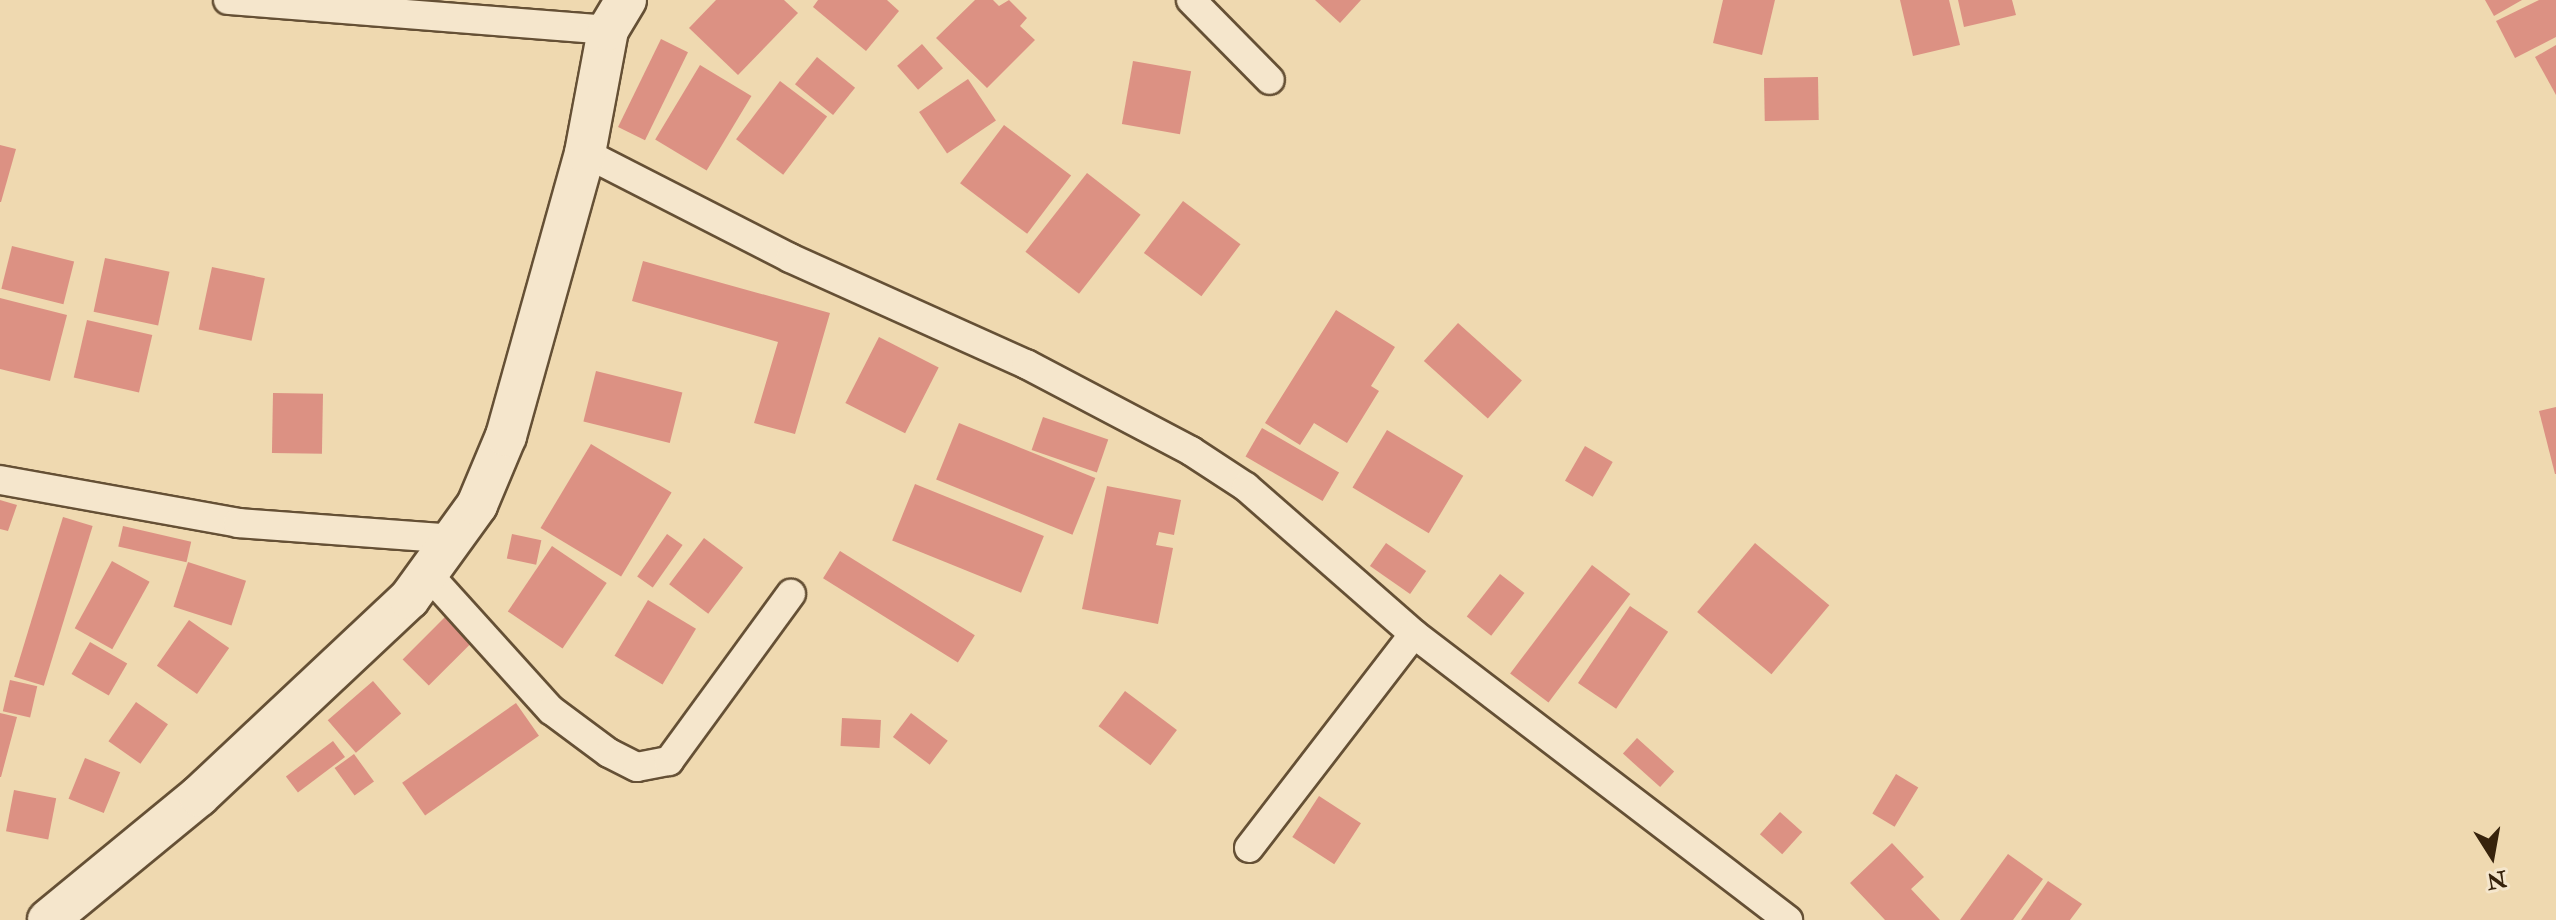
<!DOCTYPE html>
<html>
<head>
<meta charset="utf-8">
<style>
  body { margin:0 }
  #map { position:relative; width:2556px; height:920px; overflow:hidden; background:#efd9b0; font-family:"IM FELL Double Pica",serif }
  div>[style] { position:absolute }
  .building>* { inset:0; background:#dc9183; transform-origin:0 0 }
  .roads { filter:drop-shadow(2px 0 #655035) drop-shadow(-2px 0 #655035) drop-shadow(0 2px #655035) drop-shadow(0 -2px #655035) }
  .street>* { height:28px; margin:-14px; padding:0 14px; transform-origin:14px; border-radius:14px; background:#f5e6cc }
  .secondary>* { height:40px; margin:-20px; padding:0 20px; transform-origin:20px; border-radius:20px; background:#f5e6cc }
  span { translate:-50% -50%; white-space:nowrap; text-align:center; line-height:1.15; -webkit-text-stroke:7px #f5e6cc; paint-order:stroke }
  .north { position:absolute; left:2452px; top:816px; width:80px; height:80px; -webkit-text-stroke:6px #f5e6cc; paint-order:stroke; rotate:169deg; font-size:22px; font-weight:700; line-height:32px; text-align:center; color:#37230c }
  .north::after { content:''; display:block; margin:auto; width:28px; height:36px; background:#37230c; clip-path:polygon(50% 0,100% 100%,50% 72%,0 100%) }
</style>
</head>
<body>
<div id="map">
  <div class="building">
    <i style="clip-path:polygon(716px 0,784px 0,798px 13px,738px 75px,689px 28px)"></i>
    <i style="clip-path:polygon(818px 0,887px 0,899px 11px,866px 51px,813px 7px)"></i>
    <i style="clip-path:polygon(975px 0,993px 0,999px 6px,1009px 0,1027px 18px,1020px 26px,1035px 40px,987px 88px,936px 38px)"></i>
    <i style="clip-path:polygon(1315px 0,1361px 0,1340px 23px)"></i>
    <i style="clip-path:polygon(1723px 0,1775px 0,1762px 55px,1713px 43px)"></i>
    <i style="clip-path:polygon(1900px 0,1949px 0,1960px 45px,1913px 56px)"></i>
    <i style="clip-path:polygon(1958px 0,2012px 0,2016px 15px,1964px 27px)"></i>
    <i style="clip-path:polygon(2485px 0,2522px 0,2494px 16px)"></i>
    <i style="clip-path:polygon(2539px 0,2556px 0,2556px 37px,2515px 58px,2496px 21px)"></i>
    <i style="left:661px;top:39px;width:30px;height:98px;rotate:26deg"></i>
    <i style="left:922px;top:44px;width:32px;height:33px;rotate:49deg"></i>
    <i style="clip-path:polygon(2556px 45px,2556px 95px,2535px 57px)"></i>
    <i style="left:817px;top:57px;width:49px;height:35px;rotate:39deg"></i>
    <i style="left:1133px;top:61px;width:59px;height:64px;rotate:10deg"></i>
    <i style="left:700px;top:65px;width:60px;height:87px;rotate:31deg"></i>
    <i style="left:1818px;top:77px;width:43px;height:54px;rotate:89deg"></i>
    <i style="left:968px;top:79px;width:50px;height:59px;rotate:56deg"></i>
    <i style="left:780px;top:81px;width:59px;height:73px;rotate:37deg"></i>
    <i style="left:1004px;top:125px;width:84px;height:73px;rotate:37deg"></i>
    <i style="clip-path:polygon(0 145px,16px 149px,1px 202px,0 202px)"></i>
    <i style="left:1087px;top:173px;width:68px;height:100px;rotate:38deg"></i>
    <i style="left:1183px;top:201px;width:72px;height:65px;rotate:37deg"></i>
    <i style="left:12px;top:246px;width:64px;height:44px;rotate:14deg"></i>
    <i style="left:105px;top:258px;width:66px;height:55px;rotate:12deg"></i>
    <i style="clip-path:polygon(643px 261px,830px 313px,795px 434px,754px 423px,778px 342px,632px 301px)"></i>
    <i style="left:212px;top:267px;width:54px;height:64px;rotate:12deg"></i>
    <i style="clip-path:polygon(0 298px,67px 315px,50px 381px,0 369px)"></i>
    <i style="clip-path:polygon(1336px 310px,1395px 347px,1371px 386px,1379px 391px,1347px 443px,1314px 423px,1300px 445px,1265px 423px)"></i>
    <i style="left:87px;top:320px;width:67px;height:59px;rotate:13deg"></i>
    <i style="left:1458px;top:323px;width:86px;height:51px;rotate:42deg"></i>
    <i style="left:879px;top:337px;width:67px;height:74px;rotate:27deg"></i>
    <i style="left:596px;top:371px;width:89px;height:52px;rotate:14deg"></i>
    <i style="left:273px;top:393px;width:50px;height:60px;rotate:1deg"></i>
    <i style="clip-path:polygon(2556px 407px,2556px 474px,2555px 474px,2539px 411px)"></i>
    <i style="left:1043px;top:417px;width:69px;height:35px;rotate:19deg"></i>
    <i style="left:959px;top:423px;width:147px;height:61px;rotate:22deg"></i>
    <i style="left:1262px;top:428px;width:89px;height:33px;rotate:30deg"></i>
    <i style="left:1387px;top:430px;width:89px;height:67px;rotate:31deg"></i>
    <i style="left:591px;top:444px;width:94px;height:98px;rotate:31deg"></i>
    <i style="left:1585px;top:446px;width:32px;height:40px;rotate:30deg"></i>
    <i style="left:915px;top:484px;width:139px;height:61px;rotate:22deg"></i>
    <i style="clip-path:polygon(1107px 486px,1181px 500px,1174px 535px,1159px 532px,1156px 545px,1173px 548px,1158px 624px,1082px 609px)"></i>
    <i style="clip-path:polygon(0 500px,17px 505px,8px 531px,0 529px)"></i>
    <i style="left:63px;top:517px;width:31px;height:167px;rotate:17deg"></i>
    <i style="left:123px;top:526px;width:70px;height:21px;rotate:13deg"></i>
    <i style="left:512px;top:534px;width:30px;height:25px;rotate:12deg"></i>
    <i style="left:667px;top:534px;width:19px;height:52px;rotate:35deg"></i>
    <i style="left:704px;top:538px;width:49px;height:58px;rotate:37deg"></i>
    <i style="left:1386px;top:543px;width:49px;height:28px;rotate:35deg"></i>
    <i style="left:1755px;top:543px;width:97px;height:90px;rotate:40deg"></i>
    <i style="left:552px;top:546px;width:66px;height:79px;rotate:34deg"></i>
    <i style="left:840px;top:551px;width:159px;height:32px;rotate:32deg"></i>
    <i style="left:112px;top:561px;width:43px;height:77px;rotate:29deg"></i>
    <i style="left:188px;top:562px;width:61px;height:47px;rotate:18deg"></i>
    <i style="left:1592px;top:565px;width:48px;height:136px;rotate:37deg"></i>
    <i style="left:1500px;top:574px;width:31px;height:54px;rotate:38deg"></i>
    <i style="left:648px;top:600px;width:56px;height:65px;rotate:31deg"></i>
    <i style="left:1630px;top:606px;width:46px;height:93px;rotate:34deg"></i>
    <i style="left:450px;top:612px;width:37px;height:67px;rotate:45deg"></i>
    <i style="left:189px;top:620px;width:49px;height:56px;rotate:35deg"></i>
    <i style="left:90px;top:642px;width:43px;height:37px;rotate:30deg"></i>
    <i style="left:10px;top:680px;width:28px;height:32px;rotate:13deg"></i>
    <i style="left:373px;top:681px;width:43px;height:60px;rotate:49deg"></i>
    <i style="left:1125px;top:691px;width:65px;height:44px;rotate:37deg"></i>
    <i style="left:136px;top:702px;width:39px;height:48px;rotate:35deg"></i>
    <i style="left:516px;top:703px;width:40px;height:139px;rotate:55deg"></i>
    <i style="clip-path:polygon(0 713px,17px 717px,1px 777px,0 777px)"></i>
    <i style="left:911px;top:713px;width:46px;height:30px;rotate:37deg"></i>
    <i style="left:842px;top:718px;width:39px;height:28px;rotate:3deg"></i>
    <i style="left:1637px;top:738px;width:50px;height:21px;rotate:42deg"></i>
    <i style="left:333px;top:741px;width:20px;height:59px;rotate:53deg"></i>
    <i style="left:354px;top:754px;width:34px;height:24px;rotate:54deg"></i>
    <i style="left:85px;top:758px;width:38px;height:44px;rotate:22deg"></i>
    <i style="left:1896px;top:774px;width:26px;height:46px;rotate:31deg"></i>
    <i style="left:14px;top:790px;width:43px;height:42px;rotate:11deg"></i>
    <i style="left:1319px;top:796px;width:50px;height:49px;rotate:33deg"></i>
    <i style="left:1780px;top:812px;width:30px;height:30px;rotate:42deg"></i>
    <i style="clip-path:polygon(1892px 843px,1924px 877px,1911px 889px,1940px 920px,1885px 920px,1850px 883px)"></i>
    <i style="clip-path:polygon(2008px 854px,2043px 879px,2013px 920px,1960px 920px)"></i>
    <i style="clip-path:polygon(2048px 881px,2082px 904px,2070px 920px,2021px 920px)"></i>
  </div>
  <div class="roads">
    <div class="street">
      <i style="left:228px;top:0;width:381px;rotate:4.5deg"></i>
      <i style="left:1191px;top:0;width:112px;rotate:45.4deg"></i>
      <i style="left:585px;top:153px;width:230px;rotate:27.1deg"></i>
      <i style="left:790px;top:258px;width:259px;rotate:24.2deg"></i>
      <i style="left:1026px;top:364px;width:187px;rotate:27.8deg"></i>
      <i style="left:1191px;top:451px;width:66px;rotate:33.2deg"></i>
      <i style="left:1246px;top:487px;width:223px;rotate:41.2deg"></i>
      <i style="left:1414px;top:634px;width:471px;rotate:37.4deg"></i>
      <i style="left:0;top:480px;width:242px;rotate:10.2deg"></i>
      <i style="left:238px;top:523px;width:217px;rotate:4.2deg"></i>
      <i style="left:427px;top:573px;width:185px;rotate:47.9deg"></i>
      <i style="left:551px;top:710px;width:72px;rotate:36.6deg"></i>
      <i style="left:609px;top:753px;width:31px;rotate:27deg"></i>
      <i style="left:637px;top:767px;width:33px;rotate:-11deg"></i>
      <i style="left:669px;top:761px;width:207px;rotate:-53.9deg"></i>
      <i style="left:1249px;top:848px;width:270px;rotate:-52.4deg"></i>
    </div>
    <div class="secondary">
      <i style="left:48px;top:920px;width:195px;rotate:-39.4deg"></i>
      <i style="left:199px;top:796px;width:288px;rotate:-43.2deg"></i>
      <i style="left:409px;top:599px;width:116px;rotate:-54.1deg"></i>
      <i style="left:477px;top:505px;width:75px;rotate:-67.2deg"></i>
      <i style="left:506px;top:436px;width:294px;rotate:-74.4deg"></i>
      <i style="left:585px;top:153px;width:125px;rotate:-79.4deg"></i>
      <i style="left:608px;top:30px;width:35px;rotate:-59deg"></i>
    </div>
  </div>
  <div class="north">N</div>
</div>
</body>
</html>
